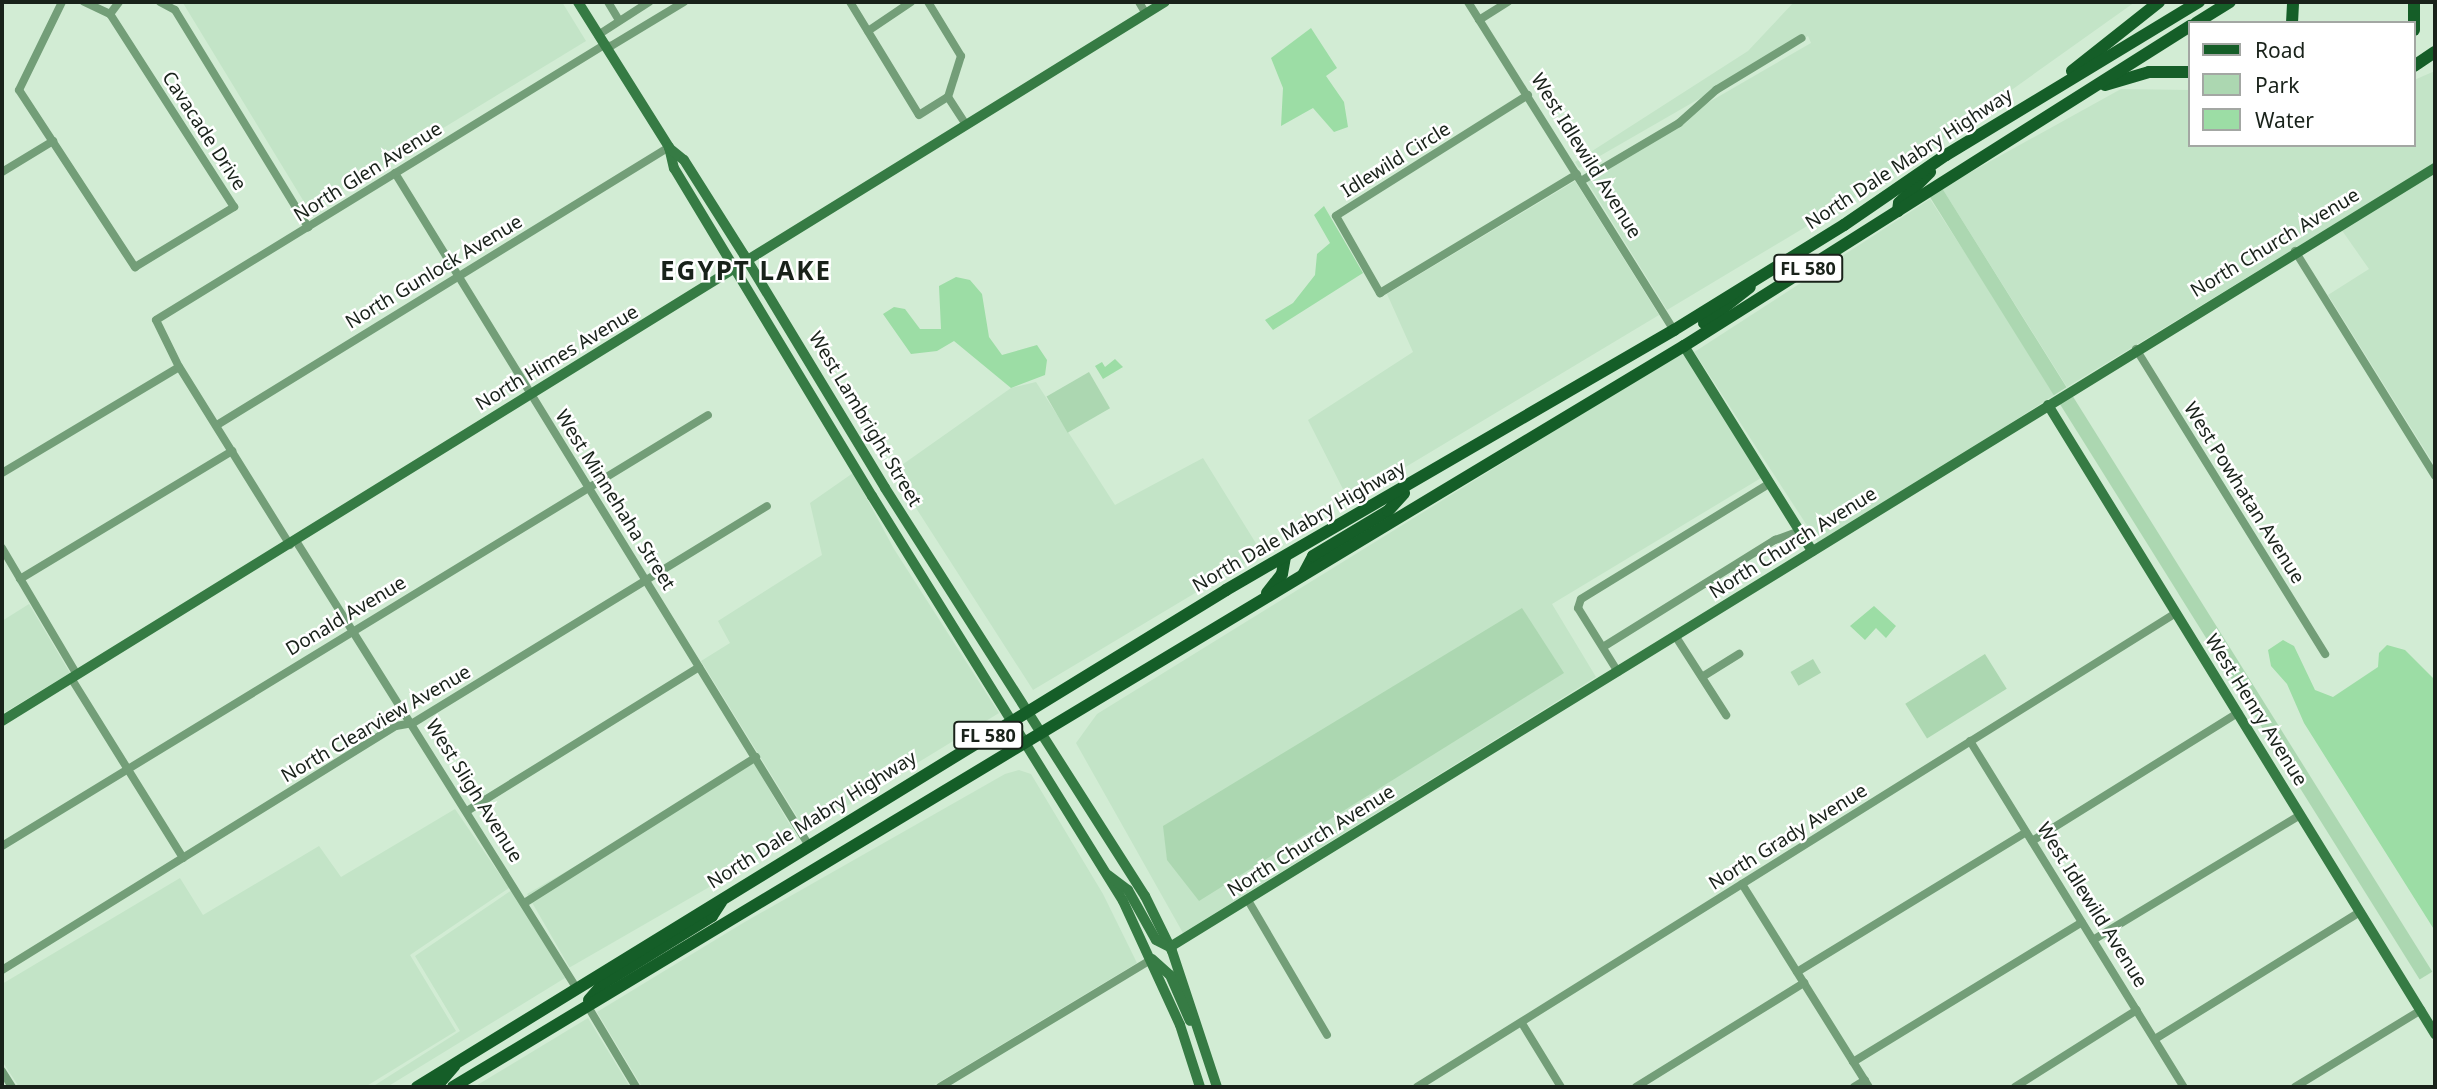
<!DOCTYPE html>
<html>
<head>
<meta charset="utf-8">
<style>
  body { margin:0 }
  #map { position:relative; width:2437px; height:1089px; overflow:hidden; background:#d2ecd4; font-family:"Noto Sans",sans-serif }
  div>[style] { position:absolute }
  .built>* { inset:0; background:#c3e4c7; transform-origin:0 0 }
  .green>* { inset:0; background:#acd7b1; transform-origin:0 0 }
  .water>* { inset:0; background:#9cdda5 }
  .street>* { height:8px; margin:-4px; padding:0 4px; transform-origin:4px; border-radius:4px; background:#739e78 }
  .secondary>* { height:10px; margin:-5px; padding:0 5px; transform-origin:5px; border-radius:5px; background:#367b44 }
  .primary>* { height:12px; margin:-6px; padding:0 6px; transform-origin:6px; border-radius:6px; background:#155e28 }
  span { translate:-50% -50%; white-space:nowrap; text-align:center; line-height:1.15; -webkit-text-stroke:5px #fff; paint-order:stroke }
  .shield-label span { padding:2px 5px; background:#fff; border:2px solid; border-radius:5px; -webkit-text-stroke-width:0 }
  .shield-label { font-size:18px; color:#19221a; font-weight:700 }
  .street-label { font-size:19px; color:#19221a }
  .district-label { font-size:26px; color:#19221a; font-weight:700; letter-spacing:2px }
  .frame { position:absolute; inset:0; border:4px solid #19221a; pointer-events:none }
  .legend { position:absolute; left:2188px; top:21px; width:228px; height:126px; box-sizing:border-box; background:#fff; border:2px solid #a3a7a3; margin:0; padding:9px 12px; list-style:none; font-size:21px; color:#19221a }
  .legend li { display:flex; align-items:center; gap:14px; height:35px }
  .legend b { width:35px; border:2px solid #a3a7a3 }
</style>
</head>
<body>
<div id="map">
  <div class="built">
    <i style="clip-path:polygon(562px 2px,586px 41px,309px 210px,183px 3px)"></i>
    <i style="clip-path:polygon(1794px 2px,2135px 2px,1892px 175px,1667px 310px,1583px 175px,1811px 43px,1808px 36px,1579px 168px,1575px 162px,1748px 51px)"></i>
    <i style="clip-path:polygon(2435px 71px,2435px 163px,2067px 387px,1942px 188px,2121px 89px,2190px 90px,2190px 145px,2414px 145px,2414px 80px)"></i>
    <i style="clip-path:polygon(2435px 173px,2435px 462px,2433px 463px,2328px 295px,2369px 269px,2341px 229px)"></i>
    <i style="clip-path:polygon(1575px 181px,1659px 315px,1349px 501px,1308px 420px,1413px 352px,1387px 294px)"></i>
    <i style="left:1930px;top:199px;width:232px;height:281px;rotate:57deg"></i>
    <i style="clip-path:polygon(1682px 352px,1761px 478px,1552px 604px,1596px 677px,1183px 933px,1076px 743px,1097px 714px)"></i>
    <i style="clip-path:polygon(1036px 382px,1115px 505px,1203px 458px,1262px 553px,1033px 690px,898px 480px,899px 467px,1011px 388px)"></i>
    <i style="clip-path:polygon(853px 473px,894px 549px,999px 713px,806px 831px,701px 661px,730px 643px,718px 621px,822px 555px,810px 503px)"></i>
    <i style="clip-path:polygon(29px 604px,70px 673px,2px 714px,2px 621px)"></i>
    <i style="left:754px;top:763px;width:85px;height:262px;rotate:60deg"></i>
    <i style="clip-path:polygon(1019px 770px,1031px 774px,1103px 894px,1137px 963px,931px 1087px,642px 1087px,597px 1012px,743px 923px,1005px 774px)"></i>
    <i style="clip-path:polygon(455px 809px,509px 888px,410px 955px,456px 1031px,365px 1087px,19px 1087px,2px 1061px,2px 984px,180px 878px,203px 915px,319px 846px,341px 877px)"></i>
    <i style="clip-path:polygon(512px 890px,565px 978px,387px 1087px,372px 1087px,460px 1031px,415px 956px)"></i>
    <i style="clip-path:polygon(588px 1018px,630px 1087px,474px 1087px)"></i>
  </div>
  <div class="green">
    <i style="left:1942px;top:188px;width:235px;height:15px;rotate:58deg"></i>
    <i style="left:1089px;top:372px;width:42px;height:49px;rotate:60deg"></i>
    <i style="left:2072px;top:395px;width:680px;height:15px;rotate:58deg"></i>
    <i style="clip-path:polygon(1522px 608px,1564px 673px,1199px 901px,1167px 860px,1163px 826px)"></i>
    <i style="left:1985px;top:654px;width:41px;height:94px;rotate:58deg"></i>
    <i style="left:1813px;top:659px;width:16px;height:26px;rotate:60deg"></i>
  </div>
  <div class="water">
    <i style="clip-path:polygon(1311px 28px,1337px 68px,1326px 76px,1344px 102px,1348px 127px,1334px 132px,1313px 108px,1281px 126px,1283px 88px,1271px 58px)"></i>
    <i style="clip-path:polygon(1324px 206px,1363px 273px,1273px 330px,1265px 320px,1293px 303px,1315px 275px,1317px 254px,1330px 243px,1314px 215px)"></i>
    <i style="clip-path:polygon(956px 277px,970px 280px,982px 294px,989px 337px,1002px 355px,1037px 345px,1047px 360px,1045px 375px,1011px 388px,954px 341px,937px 351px,911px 354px,883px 314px,894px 307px,905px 309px,920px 329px,941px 329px,939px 286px)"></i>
    <i style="clip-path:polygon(1115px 359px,1123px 367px,1103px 379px,1095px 366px,1102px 362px,1105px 367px)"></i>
    <i style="clip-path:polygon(1874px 606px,1896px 626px,1886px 638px,1876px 628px,1865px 640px,1850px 626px)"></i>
    <i style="clip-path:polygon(2283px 640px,2294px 646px,2315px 690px,2333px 697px,2378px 667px,2379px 653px,2387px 645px,2405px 650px,2435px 680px,2435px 931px,2304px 723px,2287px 684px,2271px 666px,2268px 650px)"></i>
  </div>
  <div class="street">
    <i style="left:62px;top:2px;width:98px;rotate:116deg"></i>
    <i style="left:19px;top:90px;width:212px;rotate:56.8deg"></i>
    <i style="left:135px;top:267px;width:116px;rotate:-31.2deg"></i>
    <i style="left:234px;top:207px;width:229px;rotate:-122.7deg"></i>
    <i style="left:110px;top:14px;width:29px;rotate:-155deg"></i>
    <i style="left:160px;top:2px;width:17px;rotate:28deg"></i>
    <i style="left:175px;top:10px;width:255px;rotate:58.5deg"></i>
    <i style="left:608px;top:2px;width:21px;rotate:59deg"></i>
    <i style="left:850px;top:2px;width:132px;rotate:58.6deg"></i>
    <i style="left:919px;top:115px;width:34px;rotate:-32deg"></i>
    <i style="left:948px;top:97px;width:43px;rotate:-72.4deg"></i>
    <i style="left:961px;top:56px;width:63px;rotate:-121.4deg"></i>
    <i style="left:1139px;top:2px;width:14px;rotate:60deg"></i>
    <i style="left:1468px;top:2px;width:387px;rotate:57.9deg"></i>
    <i style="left:110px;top:14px;width:15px;rotate:-53deg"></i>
    <i style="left:1479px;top:20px;width:34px;rotate:-32deg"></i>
    <i style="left:868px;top:31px;width:52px;rotate:-34deg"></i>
    <i style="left:598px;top:35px;width:61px;rotate:-32.9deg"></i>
    <i style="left:1528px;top:95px;width:227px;rotate:147.8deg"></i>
    <i style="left:1336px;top:216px;width:89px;rotate:60.3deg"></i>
    <i style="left:1380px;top:293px;width:230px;rotate:-31.1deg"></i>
    <i style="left:948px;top:97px;width:33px;rotate:57deg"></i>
    <i style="left:2px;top:172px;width:60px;rotate:-31.3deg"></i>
    <i style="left:395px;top:173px;width:788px;rotate:58.39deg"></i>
    <i style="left:1581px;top:181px;width:114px;rotate:-30.6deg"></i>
    <i style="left:1679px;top:123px;width:50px;rotate:-41.7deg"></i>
    <i style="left:1716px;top:90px;width:100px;rotate:-31.2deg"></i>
    <i style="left:2295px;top:251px;width:265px;rotate:58.1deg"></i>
    <i style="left:2136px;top:349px;width:359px;rotate:58.2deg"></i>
    <i style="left:217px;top:425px;width:531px;rotate:-31.59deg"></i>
    <i style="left:2px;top:473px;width:206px;rotate:-30.9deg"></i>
    <i style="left:296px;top:541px;width:529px;rotate:57.9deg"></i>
    <i style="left:290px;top:545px;width:210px;rotate:-121.9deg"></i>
    <i style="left:179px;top:367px;width:52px;rotate:-116.1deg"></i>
    <i style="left:156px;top:320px;width:526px;rotate:-31.54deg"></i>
    <i style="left:604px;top:45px;width:7px;rotate:8deg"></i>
    <i style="left:611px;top:46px;width:85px;rotate:-31.1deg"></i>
    <i style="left:2px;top:548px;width:147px;rotate:59.4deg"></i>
    <i style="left:20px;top:579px;width:248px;rotate:-31.1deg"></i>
    <i style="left:1676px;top:637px;width:93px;rotate:57.3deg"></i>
    <i style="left:1603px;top:647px;width:203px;rotate:-31.9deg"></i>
    <i style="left:1775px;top:540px;width:27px;rotate:-20deg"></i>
    <i style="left:1618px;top:672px;width:75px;rotate:-122deg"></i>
    <i style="left:1578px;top:608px;width:9px;rotate:-72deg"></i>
    <i style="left:1581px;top:599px;width:222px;rotate:-31.5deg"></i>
    <i style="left:1702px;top:677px;width:44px;rotate:-31.9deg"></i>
    <i style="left:71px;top:678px;width:212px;rotate:58.1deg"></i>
    <i style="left:1970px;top:741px;width:407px;rotate:58.3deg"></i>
    <i style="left:467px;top:811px;width:273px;rotate:-31.8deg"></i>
    <i style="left:2032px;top:841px;width:243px;rotate:-31.9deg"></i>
    <i style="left:2px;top:846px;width:827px;rotate:-31.4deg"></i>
    <i style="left:1742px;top:884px;width:239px;rotate:58deg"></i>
    <i style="left:526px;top:902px;width:272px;rotate:-32.2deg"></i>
    <i style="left:1249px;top:902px;width:154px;rotate:59.6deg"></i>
    <i style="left:2093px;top:940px;width:242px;rotate:-31.1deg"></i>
    <i style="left:2px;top:970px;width:463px;rotate:-31.8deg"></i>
    <i style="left:396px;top:726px;width:17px;rotate:-10deg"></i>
    <i style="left:413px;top:723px;width:415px;rotate:-31.5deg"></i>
    <i style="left:1797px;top:972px;width:268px;rotate:-31.4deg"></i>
    <i style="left:587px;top:1005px;width:96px;rotate:59.1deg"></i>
    <i style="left:1523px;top:1025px;width:73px;rotate:58.5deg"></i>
    <i style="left:2155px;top:1039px;width:241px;rotate:-31.8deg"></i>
    <i style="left:1853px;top:1062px;width:268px;rotate:-31.4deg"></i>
    <i style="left:2px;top:1071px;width:19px;rotate:58deg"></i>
    <i style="left:940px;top:1087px;width:248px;rotate:-31.1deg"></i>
    <i style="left:1417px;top:1087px;width:895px;rotate:-31.99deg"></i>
    <i style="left:1636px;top:1087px;width:198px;rotate:-31.8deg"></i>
    <i style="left:1854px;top:1087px;width:13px;rotate:-32deg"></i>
    <i style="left:2015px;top:1087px;width:144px;rotate:-32.3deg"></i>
    <i style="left:2295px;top:1087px;width:148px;rotate:-31.4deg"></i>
  </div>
  <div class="secondary">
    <i style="left:578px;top:2px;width:171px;rotate:57.9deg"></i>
    <i style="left:669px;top:147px;width:22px;rotate:77deg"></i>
    <i style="left:674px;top:168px;width:383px;rotate:58.9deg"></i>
    <i style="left:872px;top:496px;width:476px;rotate:58.2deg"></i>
    <i style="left:1123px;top:901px;width:136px;rotate:65.3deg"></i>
    <i style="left:1180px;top:1025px;width:65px;rotate:72.1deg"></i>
    <i style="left:669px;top:148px;width:19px;rotate:39deg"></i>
    <i style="left:684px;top:160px;width:112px;rotate:57.7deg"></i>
    <i style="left:744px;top:255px;width:272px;rotate:58.8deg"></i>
    <i style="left:885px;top:488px;width:484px;rotate:57.5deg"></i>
    <i style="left:1145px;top:896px;width:61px;rotate:63.9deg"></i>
    <i style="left:1172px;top:951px;width:143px;rotate:71.7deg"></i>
    <i style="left:1684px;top:346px;width:242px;rotate:58deg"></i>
    <i style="left:2048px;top:405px;width:739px;rotate:58.4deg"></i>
    <i style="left:2px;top:721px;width:1367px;rotate:-31.73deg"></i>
    <i style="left:1108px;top:875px;width:25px;rotate:37deg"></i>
    <i style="left:1128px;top:890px;width:57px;rotate:60.8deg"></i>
    <i style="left:1156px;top:940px;width:16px;rotate:27deg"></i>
    <i style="left:1170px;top:947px;width:1486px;rotate:-31.63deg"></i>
    <i style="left:1152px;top:959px;width:24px;rotate:42deg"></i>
    <i style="left:1170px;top:975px;width:50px;rotate:66.5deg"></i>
  </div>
  <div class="primary">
    <i style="left:2196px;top:23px;width:40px;rotate:-32deg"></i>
    <i style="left:2292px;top:23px;width:21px;rotate:-87deg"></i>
    <i style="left:2414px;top:30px;width:28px;rotate:-90deg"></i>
    <i style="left:2414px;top:66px;width:25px;rotate:-34deg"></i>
    <i style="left:2072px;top:71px;width:111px;rotate:-38.4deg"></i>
    <i style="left:2105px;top:85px;width:46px;rotate:-16.5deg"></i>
    <i style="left:2149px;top:72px;width:41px"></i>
    <i style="left:1898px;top:211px;width:8px;rotate:-83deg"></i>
    <i style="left:1899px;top:203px;width:44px;rotate:-45deg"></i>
    <i style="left:1704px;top:323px;width:58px;rotate:-38deg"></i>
    <i style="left:1303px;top:575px;width:21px;rotate:-62deg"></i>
    <i style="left:1313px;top:556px;width:87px;rotate:-31deg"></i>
    <i style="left:1388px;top:511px;width:24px;rotate:-48deg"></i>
    <i style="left:1267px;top:593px;width:24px;rotate:-52deg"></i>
    <i style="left:1282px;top:574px;width:17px;rotate:-80deg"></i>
    <i style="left:589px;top:1000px;width:23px;rotate:-49deg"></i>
    <i style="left:604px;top:983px;width:127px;rotate:-31.8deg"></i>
    <i style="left:712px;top:916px;width:17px;rotate:-57deg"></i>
    <i style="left:417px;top:1087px;width:949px;rotate:-31.56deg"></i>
    <i style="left:1226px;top:590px;width:518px;rotate:-30.13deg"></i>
    <i style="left:1674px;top:330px;width:200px;rotate:-31.7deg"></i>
    <i style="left:1844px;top:225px;width:124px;rotate:-34.5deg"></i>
    <i style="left:1946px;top:155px;width:296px;rotate:-31.2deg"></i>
    <i style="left:436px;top:1087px;width:28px;rotate:-49deg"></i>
    <i style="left:453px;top:1087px;width:1437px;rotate:-31.05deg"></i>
    <i style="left:1684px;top:346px;width:599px;rotate:-32.31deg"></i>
  </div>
  <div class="shield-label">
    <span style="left:1808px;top:268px">FL 580</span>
    <span style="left:988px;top:735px">FL 580</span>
  </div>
  <div class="street-label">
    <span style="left:204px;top:131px;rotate:57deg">Cavacade Drive</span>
    <span style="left:1586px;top:156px;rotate:58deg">West Idlewild Avenue</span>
    <span style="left:1909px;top:159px;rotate:-33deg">North Dale Mabry Highway</span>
    <span style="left:1396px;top:160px;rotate:-32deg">Idlewild Circle</span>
    <span style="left:368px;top:172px;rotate:-32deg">North Glen Avenue</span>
    <span style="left:2275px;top:243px;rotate:-31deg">North Church Avenue</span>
    <span style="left:434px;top:272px;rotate:-31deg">North Gunlock Avenue</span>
    <span style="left:557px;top:358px;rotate:-31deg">North Himes Avenue</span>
    <span style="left:865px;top:419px;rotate:59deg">West Lambright Street</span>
    <span style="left:2244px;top:493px;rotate:58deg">West Powhatan Avenue</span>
    <span style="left:615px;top:500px;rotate:58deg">West Minnehaha Street</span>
    <span style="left:1299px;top:527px;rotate:-30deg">North Dale Mabry Highway</span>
    <span style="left:1793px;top:543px;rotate:-32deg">North Church Avenue</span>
    <span style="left:346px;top:616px;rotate:-31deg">Donald Avenue</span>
    <span style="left:2256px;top:710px;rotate:58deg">West Henry Avenue</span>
    <span style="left:376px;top:724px;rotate:-30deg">North Clearview Avenue</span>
    <span style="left:474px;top:791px;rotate:58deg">West Sligh Avenue</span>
    <span style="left:812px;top:820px;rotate:-32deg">North Dale Mabry Highway</span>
    <span style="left:1788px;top:837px;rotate:-32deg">North Grady Avenue</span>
    <span style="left:1311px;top:841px;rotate:-32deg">North Church Avenue</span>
    <span style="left:2092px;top:905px;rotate:58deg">West Idlewild Avenue</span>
  </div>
  <div class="district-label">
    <span style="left:746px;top:271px">EGYPT LAKE</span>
  </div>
  <div class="frame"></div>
  <ul class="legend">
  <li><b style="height:9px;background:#155e28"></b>Road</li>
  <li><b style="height:19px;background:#acd7b1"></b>Park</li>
  <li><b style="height:19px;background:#9cdda5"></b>Water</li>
  </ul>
</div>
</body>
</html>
